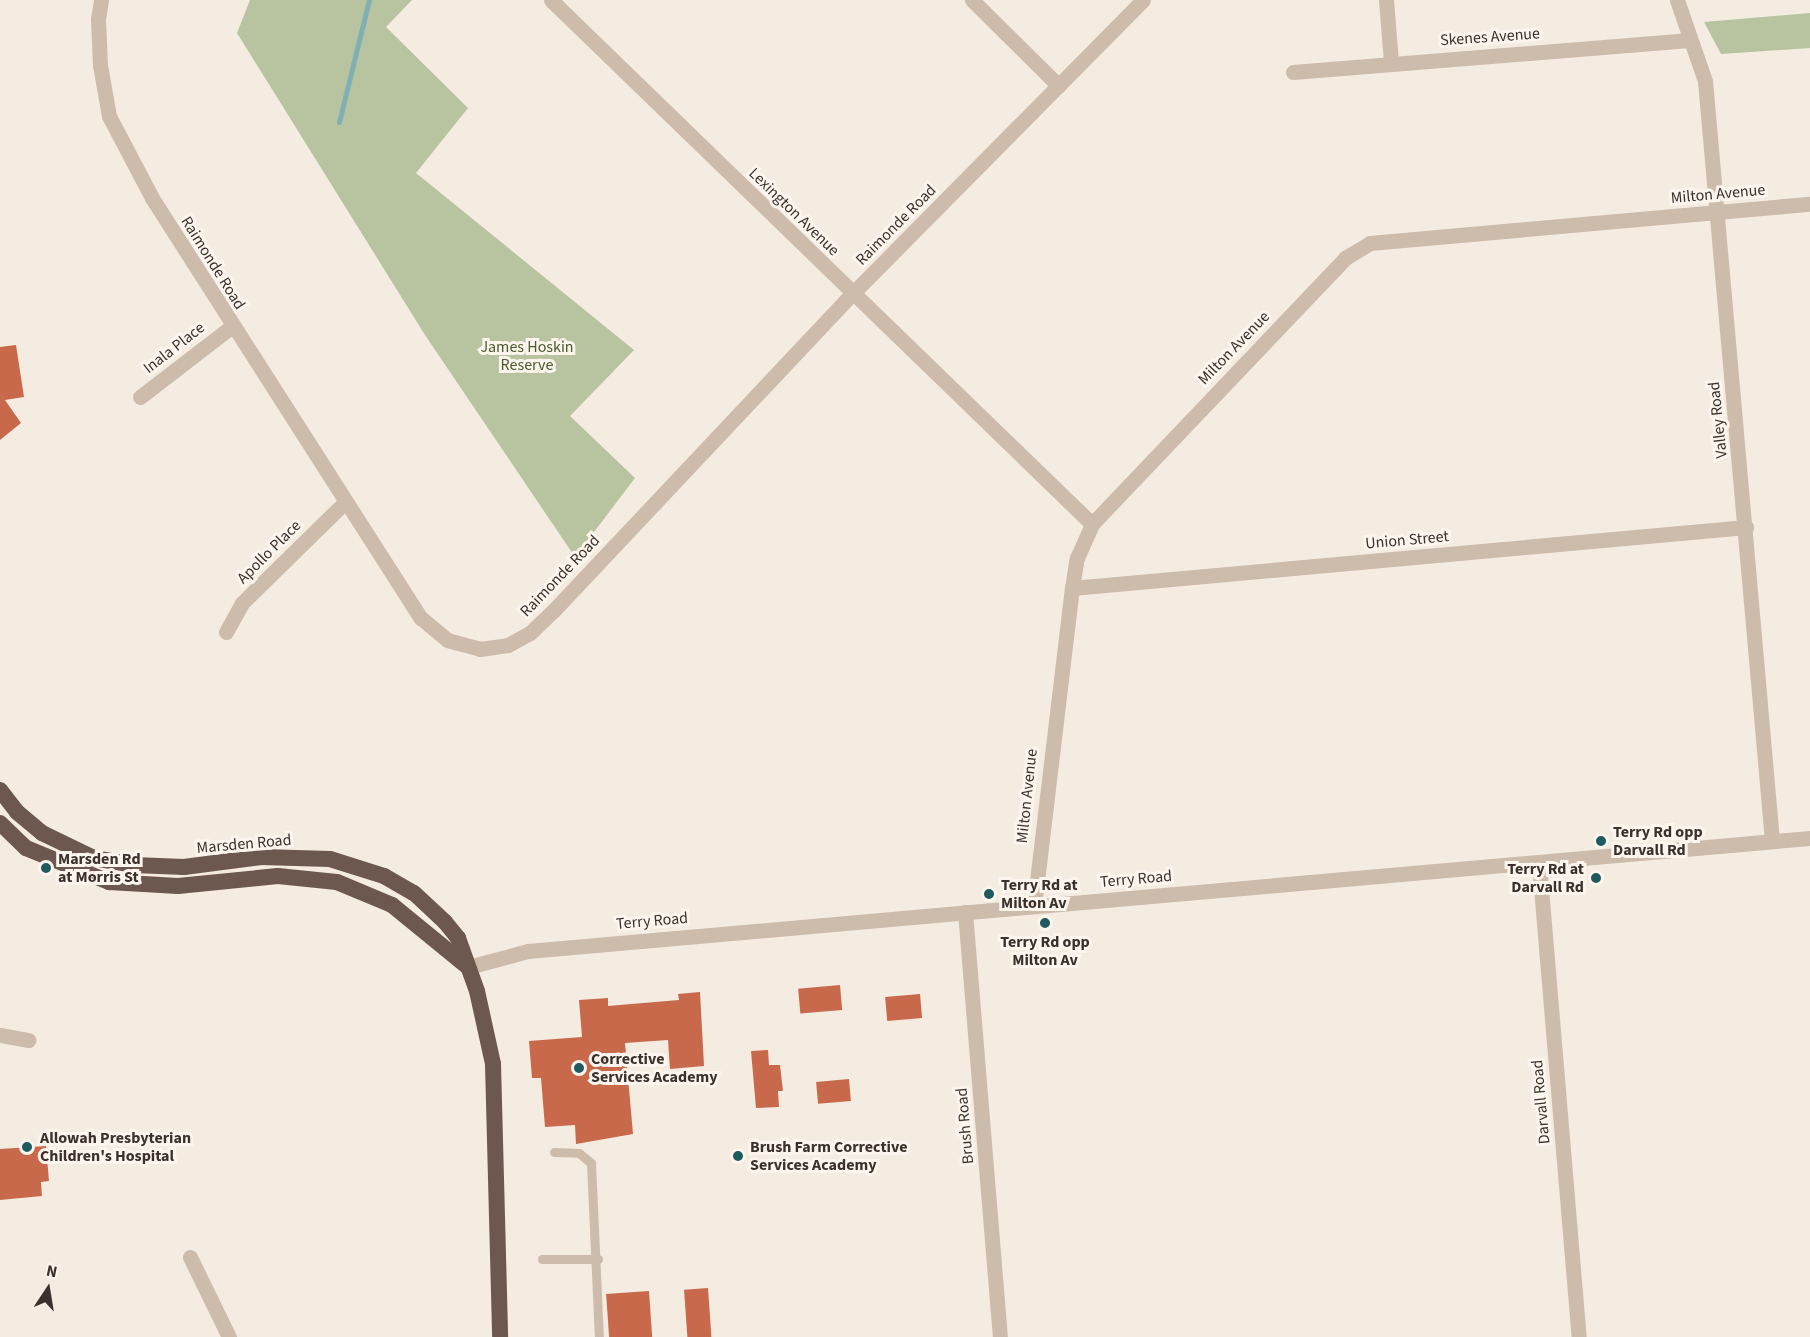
<!DOCTYPE html>
<html>
<head>
<meta charset="utf-8">
<style>
  body { margin:0 }
  #map { position:relative; width:1810px; height:1337px; overflow:hidden; background:#f4ebe1; font-family:"Source Sans 3",sans-serif }
  div>[style] { position:absolute }
  .green>* { inset:0; background:#b8c4a0 }
  .stream>* { height:5px; margin:-2.5px; padding:0 2.5px; transform-origin:2.5px; border-radius:2.5px; background:#7fb0b2 }
  .building>* { inset:0; background:#c8694b; transform-origin:0 0 }
  .service>* { height:9px; margin:-4.5px; padding:0 4.5px; transform-origin:4.5px; border-radius:4.5px; background:#cdbbac }
  .minor>* { height:15px; margin:-7.5px; padding:0 7.5px; transform-origin:7.5px; border-radius:7.5px; background:#cdbbac }
  .tertiary>* { height:15px; margin:-7.5px; padding:0 7.5px; transform-origin:7.5px; border-radius:7.5px; background:#cdbbac }
  .trunk>* { height:16px; margin:-8px; padding:0 8px; transform-origin:8px; border-radius:8px; background:#6c584f }
  .dots>* { width:16px; height:16px; translate:-50% -50%; box-sizing:border-box; border:3px solid #fbf5ee; border-radius:50% }
  span { translate:-50% -50%; white-space:nowrap; text-align:center; line-height:1.15; -webkit-text-stroke:6px #fbf5ee; paint-order:stroke }
  .street-label { font-size:16px; color:#3b302b }
  .park-label { font-size:16px; color:#4a5a2e }
  .poi-label { font-size:16px; color:#3b302b; font-weight:700 }
  .left { translate:0 -50%; text-align:left }
  .right { translate:-100% -50%; text-align:right }
  .north { position:absolute; left:18px; top:1259px; width:60px; height:60px; -webkit-text-stroke:4px #fbf5ee; paint-order:stroke; rotate:12deg; font-size:16px; font-weight:700; line-height:24px; text-align:center; color:#3b302b }
  .north::after { content:''; display:block; margin:auto; width:21px; height:27px; background:#3b302b; clip-path:polygon(50% 0,100% 100%,50% 72%,0 100%) }
</style>
</head>
<body>
<div id="map">
  <div class="green">
    <i style="clip-path:polygon(250px 0,412px 0,386px 27px,468px 108px,416px 173px,634px 350px,570px 416px,635px 478px,575px 557px,425px 335px,237px 33px)"></i>
    <i style="clip-path:polygon(1810px 13px,1810px 48px,1721px 54px,1704px 22px)"></i>
  </div>
  <div class="stream">
    <i style="left:339px;top:122px;width:126px;rotate:-76.2deg"></i>
  </div>
  <div class="building">
    <i style="clip-path:polygon(16px 345px,24px 397px,5px 400px,21px 423px,0 440px,0 347px)"></i>
    <i style="left:840px;top:985px;width:25px;height:42px;rotate:85deg"></i>
    <i style="clip-path:polygon(700px 992px,704px 1066px,670px 1069px,668px 1040px,625px 1043px,633px 1134px,576px 1144px,575px 1125px,545px 1127px,541px 1078px,532px 1078px,529px 1041px,582px 1037px,579px 1000px,608px 998px,608px 1006px,679px 1000px,678px 994px)"></i>
    <i style="left:920px;top:994px;width:24px;height:35px;rotate:85deg"></i>
    <i style="clip-path:polygon(768px 1050px,769px 1065px,780px 1065px,783px 1091px,778px 1091px,779px 1107px,756px 1108px,751px 1051px)"></i>
    <i style="left:849px;top:1079px;width:22px;height:33px;rotate:85deg"></i>
    <i style="clip-path:polygon(46px 1146px,49px 1181px,41px 1182px,42px 1196px,0 1200px,0 1149px)"></i>
    <i style="left:708px;top:1288px;width:49px;height:24px;rotate:86deg"></i>
    <i style="left:649px;top:1291px;width:46px;height:43px;rotate:86deg"></i>
  </div>
  <div class="service">
    <i style="left:554px;top:1152px;width:25px;rotate:2deg"></i>
    <i style="left:579px;top:1153px;width:16px;rotate:40deg"></i>
    <i style="left:591px;top:1163px;width:174px;rotate:87.4deg"></i>
    <i style="left:542px;top:1259px;width:56px"></i>
  </div>
  <div class="minor">
    <i style="left:101px;top:0;width:19px;rotate:99deg"></i>
    <i style="left:98px;top:19px;width:46px;rotate:87.5deg"></i>
    <i style="left:100px;top:65px;width:52px;rotate:80deg"></i>
    <i style="left:109px;top:116px;width:93px;rotate:62.3deg"></i>
    <i style="left:152px;top:198px;width:499px;rotate:57.4deg"></i>
    <i style="left:421px;top:618px;width:34px;rotate:40deg"></i>
    <i style="left:447px;top:640px;width:34px;rotate:15deg"></i>
    <i style="left:480px;top:649px;width:28px;rotate:-8deg"></i>
    <i style="left:508px;top:645px;width:25px;rotate:-29deg"></i>
    <i style="left:530px;top:633px;width:33px;rotate:-44deg"></i>
    <i style="left:554px;top:610px;width:436px;rotate:-46.7deg"></i>
    <i style="left:853px;top:293px;width:412px;rotate:-45.3deg"></i>
    <i style="left:551px;top:0;width:753px;rotate:44.09deg"></i>
    <i style="left:972px;top:0;width:122px;rotate:44.7deg"></i>
    <i style="left:1386px;top:0;width:62px;rotate:85.4deg"></i>
    <i style="left:1677px;top:0;width:86px;rotate:70.9deg"></i>
    <i style="left:1705px;top:81px;width:763px;rotate:84.96deg"></i>
    <i style="left:1293px;top:72px;width:398px;rotate:-4.6deg"></i>
    <i style="left:140px;top:397px;width:115px;rotate:-37.6deg"></i>
    <i style="left:1072px;top:588px;width:677px;rotate:-5.17deg"></i>
    <i style="left:226px;top:632px;width:33px;rotate:-61deg"></i>
    <i style="left:242px;top:603px;width:144px;rotate:-44.4deg"></i>
    <i style="left:1539px;top:864px;width:475px;rotate:85.2deg"></i>
    <i style="left:1034px;top:906px;width:320px;rotate:-83.2deg"></i>
    <i style="left:1072px;top:588px;width:30px;rotate:-81deg"></i>
    <i style="left:1077px;top:558px;width:37px;rotate:-66deg"></i>
    <i style="left:1092px;top:524px;width:367px;rotate:-46.4deg"></i>
    <i style="left:1345px;top:258px;width:29px;rotate:-31deg"></i>
    <i style="left:1370px;top:243px;width:442px;rotate:-5.1deg"></i>
    <i style="left:965px;top:912px;width:426px;rotate:85.3deg"></i>
    <i style="left:0;top:1035px;width:29px;rotate:10deg"></i>
    <i style="left:190px;top:1257px;width:89px;rotate:64deg"></i>
  </div>
  <div class="tertiary">
    <i style="left:468px;top:967px;width:62px;rotate:-14.9deg"></i>
    <i style="left:528px;top:951px;width:1287px;rotate:-5.04deg"></i>
  </div>
  <div class="trunk">
    <i style="left:0;top:790px;width:28px;rotate:52deg"></i>
    <i style="left:17px;top:812px;width:33px;rotate:40deg"></i>
    <i style="left:42px;top:833px;width:58px;rotate:25.7deg"></i>
    <i style="left:94px;top:858px;width:41px;rotate:9.9deg"></i>
    <i style="left:134px;top:865px;width:50px;rotate:2.3deg"></i>
    <i style="left:184px;top:867px;width:78px;rotate:-7.4deg"></i>
    <i style="left:261px;top:857px;width:69px;rotate:1.7deg"></i>
    <i style="left:330px;top:859px;width:57px;rotate:17.5deg"></i>
    <i style="left:384px;top:876px;width:34px;rotate:30deg"></i>
    <i style="left:414px;top:893px;width:42px;rotate:43.1deg"></i>
    <i style="left:445px;top:922px;width:21px;rotate:51deg"></i>
    <i style="left:458px;top:938px;width:56px;rotate:70.3deg"></i>
    <i style="left:477px;top:991px;width:75px;rotate:77.6deg"></i>
    <i style="left:493px;top:1064px;width:273px;rotate:88.5deg"></i>
    <i style="left:0;top:823px;width:36px;rotate:44deg"></i>
    <i style="left:26px;top:848px;width:90px;rotate:22.3deg"></i>
    <i style="left:109px;top:882px;width:69px;rotate:3.3deg"></i>
    <i style="left:178px;top:886px;width:100px;rotate:-5.7deg"></i>
    <i style="left:278px;top:876px;width:59px;rotate:5.8deg"></i>
    <i style="left:337px;top:882px;width:60px;rotate:22.7deg"></i>
    <i style="left:392px;top:905px;width:98px;rotate:39.2deg"></i>
  </div>
  <div class="dots">
    <i style="left:1601px;top:841px;background:#1f5a5e"></i>
    <i style="left:46px;top:868px;background:#1f5a5e"></i>
    <i style="left:1596px;top:878px;background:#1f5a5e"></i>
    <i style="left:989px;top:894px;background:#1f5a5e"></i>
    <i style="left:1045px;top:923px;background:#1f5a5e"></i>
    <i style="left:579px;top:1068px;background:#1f5a5e"></i>
    <i style="left:27px;top:1147px;background:#1f5a5e"></i>
    <i style="left:738px;top:1156px;background:#1f5a5e"></i>
  </div>
  <div class="street-label">
    <span style="left:1490px;top:37px;rotate:-4deg">Skenes Avenue</span>
    <span style="left:1718px;top:194px;rotate:-5deg">Milton Avenue</span>
    <span style="left:794px;top:212px;rotate:44deg">Lexington Avenue</span>
    <span style="left:896px;top:225px;rotate:-45deg">Raimonde Road</span>
    <span style="left:213px;top:263px;rotate:58deg">Raimonde Road</span>
    <span style="left:174px;top:348px;rotate:-38deg">Inala Place</span>
    <span style="left:1234px;top:348px;rotate:-46deg">Milton Avenue</span>
    <span style="left:1718px;top:420px;rotate:-96deg">Valley Road</span>
    <span style="left:1407px;top:540px;rotate:-5deg">Union Street</span>
    <span style="left:269px;top:552px;rotate:-45deg">Apollo Place</span>
    <span style="left:560px;top:576px;rotate:-46deg">Raimonde Road</span>
    <span style="left:1027px;top:796px;rotate:-84deg">Milton Avenue</span>
    <span style="left:244px;top:844px;rotate:-5deg">Marsden Road</span>
    <span style="left:1136px;top:879px;rotate:-5deg">Terry Road</span>
    <span style="left:652px;top:921px;rotate:-5deg">Terry Road</span>
    <span style="left:1541px;top:1102px;rotate:-95deg">Darvall Road</span>
    <span style="left:965px;top:1126px;rotate:-95deg">Brush Road</span>
  </div>
  <div class="park-label">
    <span style="left:527px;top:356px">James Hoskin<br>Reserve</span>
  </div>
  <div class="poi-label">
    <span class="left" style="left:1613px;top:841px">Terry Rd opp<br>Darvall Rd</span>
    <span class="left" style="left:58px;top:868px">Marsden Rd<br>at Morris St</span>
    <span class="right" style="left:1584px;top:878px">Terry Rd at<br>Darvall Rd</span>
    <span class="left" style="left:1001px;top:894px">Terry Rd at<br>Milton Av</span>
    <span style="left:1045px;top:951px">Terry Rd opp<br>Milton Av</span>
    <span class="left" style="left:591px;top:1068px">Corrective<br>Services Academy</span>
    <span class="left" style="left:40px;top:1147px">Allowah Presbyterian<br>Children's Hospital</span>
    <span class="left" style="left:750px;top:1156px">Brush Farm Corrective<br>Services Academy</span>
  </div>
  <div class="north">N</div>
</div>
</body>
</html>
